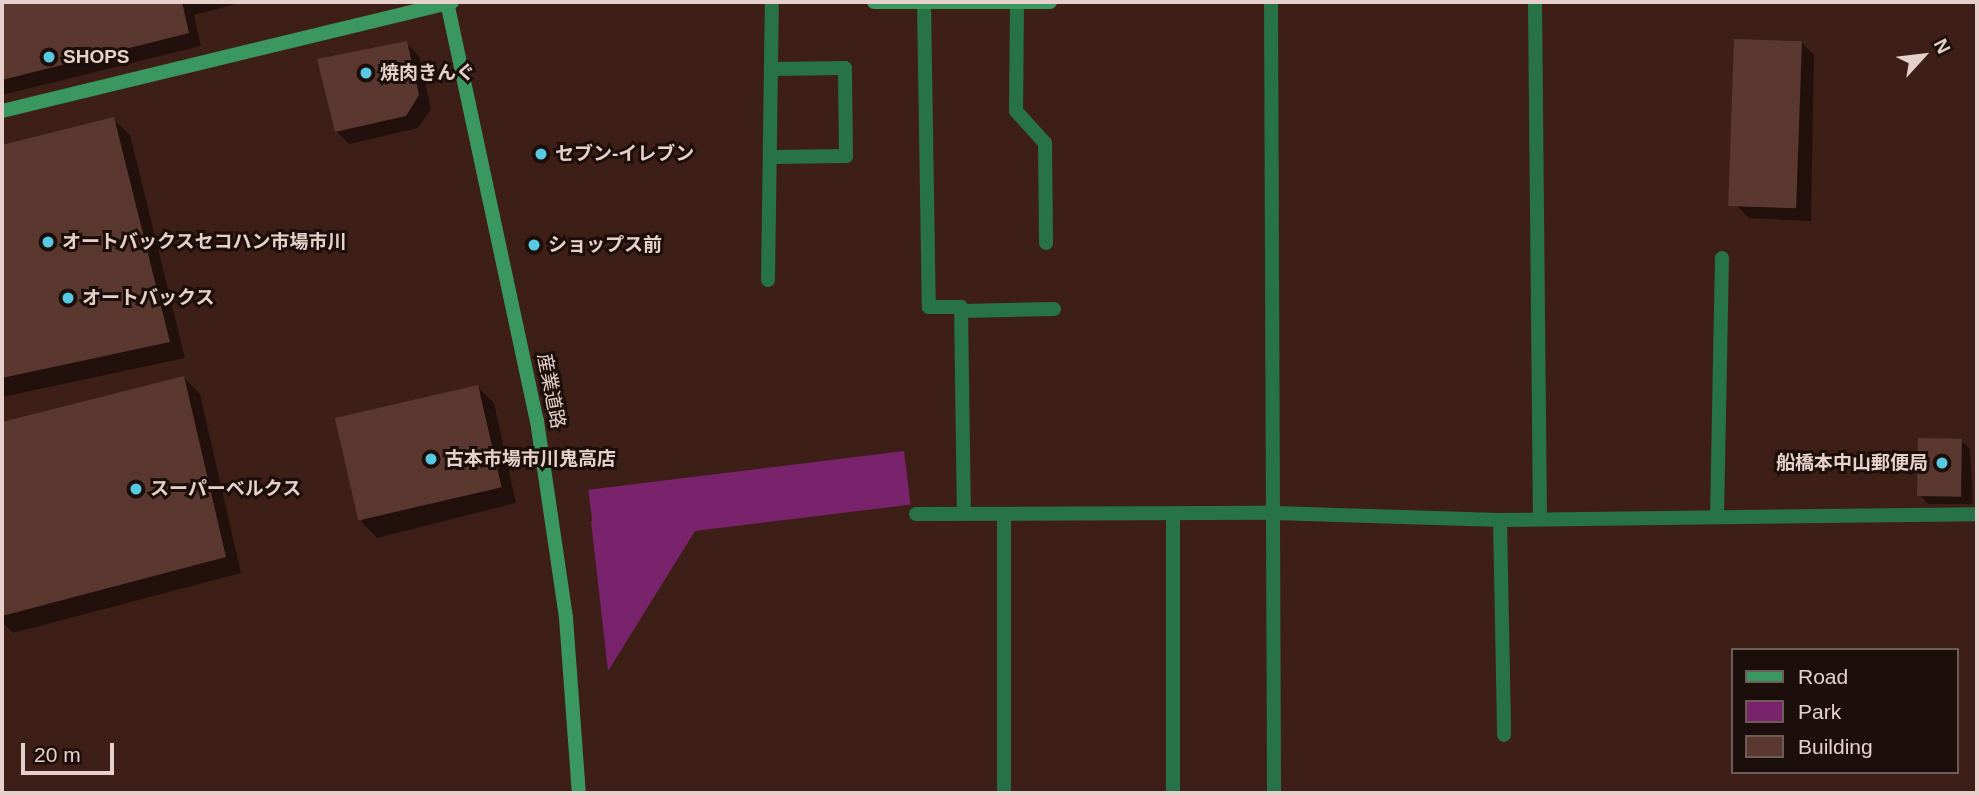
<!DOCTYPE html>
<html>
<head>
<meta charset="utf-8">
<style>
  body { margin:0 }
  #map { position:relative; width:1979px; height:795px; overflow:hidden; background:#3e1f18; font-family:Arial,"Noto Sans JP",sans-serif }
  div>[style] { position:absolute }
  .green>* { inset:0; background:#78236c; transform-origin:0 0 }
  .shadow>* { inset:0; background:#0007 }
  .building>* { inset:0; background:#5a3830; transform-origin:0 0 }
  .lane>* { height:14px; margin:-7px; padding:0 7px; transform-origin:7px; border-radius:7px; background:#287247 }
  .street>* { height:14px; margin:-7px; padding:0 7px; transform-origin:7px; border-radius:7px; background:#287247 }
  .secondary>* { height:14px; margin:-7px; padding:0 7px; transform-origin:7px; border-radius:7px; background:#39975f }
  .dots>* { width:19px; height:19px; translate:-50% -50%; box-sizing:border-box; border:4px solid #1c0e0a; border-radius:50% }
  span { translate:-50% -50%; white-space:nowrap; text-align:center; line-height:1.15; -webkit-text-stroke:6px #1c0e0a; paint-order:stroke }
  .poi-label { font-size:19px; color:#e6d0cb; font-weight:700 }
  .left { translate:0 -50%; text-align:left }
  .right { translate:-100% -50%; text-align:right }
  .street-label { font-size:19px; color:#e6d0cb }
  .frame { position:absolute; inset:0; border:4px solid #e6d0cb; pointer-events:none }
  .legend { position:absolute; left:1731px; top:648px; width:228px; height:126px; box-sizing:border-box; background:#1c0e0a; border:2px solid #6d5c57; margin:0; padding:9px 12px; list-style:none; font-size:21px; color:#e6d0cb }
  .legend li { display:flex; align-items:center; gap:14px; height:35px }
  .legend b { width:35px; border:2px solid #6d5c57 }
  .north { position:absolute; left:1888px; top:21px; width:70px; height:70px; -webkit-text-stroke:5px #1c0e0a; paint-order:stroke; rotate:63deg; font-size:19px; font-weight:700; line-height:28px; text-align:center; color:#e6d0cb }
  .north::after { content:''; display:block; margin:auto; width:24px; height:32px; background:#e6d0cb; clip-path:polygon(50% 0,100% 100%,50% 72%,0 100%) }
  .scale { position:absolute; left:21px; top:743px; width:93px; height:32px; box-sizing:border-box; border:4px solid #e6d0cb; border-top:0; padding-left:9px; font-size:21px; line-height:24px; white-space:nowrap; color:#e6d0cb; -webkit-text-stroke:5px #1c0e0a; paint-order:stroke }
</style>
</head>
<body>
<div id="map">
  <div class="green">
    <i style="left:904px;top:451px;width:54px;height:318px;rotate:83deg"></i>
    <i style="clip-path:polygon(591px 521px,700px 523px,608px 671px)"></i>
  </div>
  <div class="shadow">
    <i style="clip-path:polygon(2px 2px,243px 2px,194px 15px,201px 46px,2px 95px)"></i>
    <i style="clip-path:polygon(1801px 42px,1814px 55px,1811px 221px,1749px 218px,1736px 205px)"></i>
    <i style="clip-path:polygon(406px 43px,419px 56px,431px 109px,418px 128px,349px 144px,336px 131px)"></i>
    <i style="clip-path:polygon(113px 119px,130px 135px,185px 358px,2px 397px,2px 147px)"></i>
    <i style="clip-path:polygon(184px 378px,200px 394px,241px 573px,13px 633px,2px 622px,2px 424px)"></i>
    <i style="clip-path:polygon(478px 387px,494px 403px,516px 503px,377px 538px,361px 522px)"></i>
    <i style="clip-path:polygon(1962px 441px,1970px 449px,1973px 504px,1928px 504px,1920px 495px)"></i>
  </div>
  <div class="building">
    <i style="clip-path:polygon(2px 2px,182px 2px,189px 33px,2px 80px)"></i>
    <i style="left:1734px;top:39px;width:68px;height:167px;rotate:2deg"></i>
    <i style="clip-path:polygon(407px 41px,419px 95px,406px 116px,335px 132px,317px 59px)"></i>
    <i style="clip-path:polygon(114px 117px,170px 342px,2px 378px,2px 145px)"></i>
    <i style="clip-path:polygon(184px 376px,226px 557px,2px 616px,2px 422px)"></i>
    <i style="left:478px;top:385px;width:105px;height:147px;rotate:77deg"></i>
    <i style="left:1918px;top:438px;width:44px;height:58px;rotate:1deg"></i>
  </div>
  <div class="lane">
    <i style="left:924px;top:2px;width:305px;rotate:89.1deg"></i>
    <i style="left:929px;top:307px;width:32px"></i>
    <i style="left:961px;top:307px;width:207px;rotate:89.2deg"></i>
    <i style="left:1017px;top:2px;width:109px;rotate:90.5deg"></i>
    <i style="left:1016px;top:111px;width:43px;rotate:47.8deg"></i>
    <i style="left:1045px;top:143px;width:100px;rotate:89.4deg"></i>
    <i style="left:770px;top:157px;width:76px;rotate:-0.8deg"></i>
    <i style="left:846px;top:156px;width:88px;rotate:-90.7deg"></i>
    <i style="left:845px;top:68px;width:74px;rotate:179.2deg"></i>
    <i style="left:768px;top:280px;width:278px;rotate:-89.2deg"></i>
    <i style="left:962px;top:311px;width:92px;rotate:-1.2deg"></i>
    <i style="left:1173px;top:514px;width:279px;rotate:90deg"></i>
    <i style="left:1717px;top:517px;width:259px;rotate:-88.9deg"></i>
    <i style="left:1500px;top:520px;width:215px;rotate:88.9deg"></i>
    <i style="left:1004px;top:793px;width:279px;rotate:-90deg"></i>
  </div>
  <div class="street">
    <i style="left:1271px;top:2px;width:791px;rotate:89.78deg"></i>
    <i style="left:1535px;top:2px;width:517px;rotate:89.45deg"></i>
    <i style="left:916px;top:514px;width:358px;rotate:-0.2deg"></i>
    <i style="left:1274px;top:513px;width:226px;rotate:1.8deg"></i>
    <i style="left:1500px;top:520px;width:477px;rotate:-0.7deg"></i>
  </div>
  <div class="secondary">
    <i style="left:447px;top:2px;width:429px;rotate:77.9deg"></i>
    <i style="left:537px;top:421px;width:199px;rotate:81.6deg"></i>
    <i style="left:566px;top:618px;width:175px;rotate:85.8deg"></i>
    <i style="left:874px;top:2px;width:176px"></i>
    <i style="left:2px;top:111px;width:463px;rotate:-13.6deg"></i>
  </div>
  <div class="dots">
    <i style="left:49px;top:57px;background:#57c9e2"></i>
    <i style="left:366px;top:73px;background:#57c9e2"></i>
    <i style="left:541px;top:154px;background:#57c9e2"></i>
    <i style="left:48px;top:242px;background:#57c9e2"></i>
    <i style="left:534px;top:245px;background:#57c9e2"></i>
    <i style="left:68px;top:298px;background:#57c9e2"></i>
    <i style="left:431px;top:459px;background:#57c9e2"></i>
    <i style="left:1942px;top:463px;background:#57c9e2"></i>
    <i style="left:136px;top:489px;background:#57c9e2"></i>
  </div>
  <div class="poi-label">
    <span class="left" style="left:63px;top:57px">SHOPS</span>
    <span class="left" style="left:380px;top:73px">焼肉きんぐ</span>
    <span class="left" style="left:555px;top:154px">セブン-イレブン</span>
    <span class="left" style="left:62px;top:242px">オートバックスセコハン市場市川</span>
    <span class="left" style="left:548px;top:245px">ショップス前</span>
    <span class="left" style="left:82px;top:298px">オートバックス</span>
    <span class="left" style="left:445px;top:459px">古本市場市川鬼高店</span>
    <span class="right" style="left:1928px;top:463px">船橋本中山郵便局</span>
    <span class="left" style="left:150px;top:489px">スーパーベルクス</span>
  </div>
  <div class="street-label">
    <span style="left:551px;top:391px;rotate:79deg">産業道路</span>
  </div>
  <div class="frame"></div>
  <ul class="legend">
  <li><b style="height:9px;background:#39975f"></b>Road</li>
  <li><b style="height:19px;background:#78236c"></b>Park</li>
  <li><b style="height:19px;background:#5a3830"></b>Building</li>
  </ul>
  <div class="north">N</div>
  <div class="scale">20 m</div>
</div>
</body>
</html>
